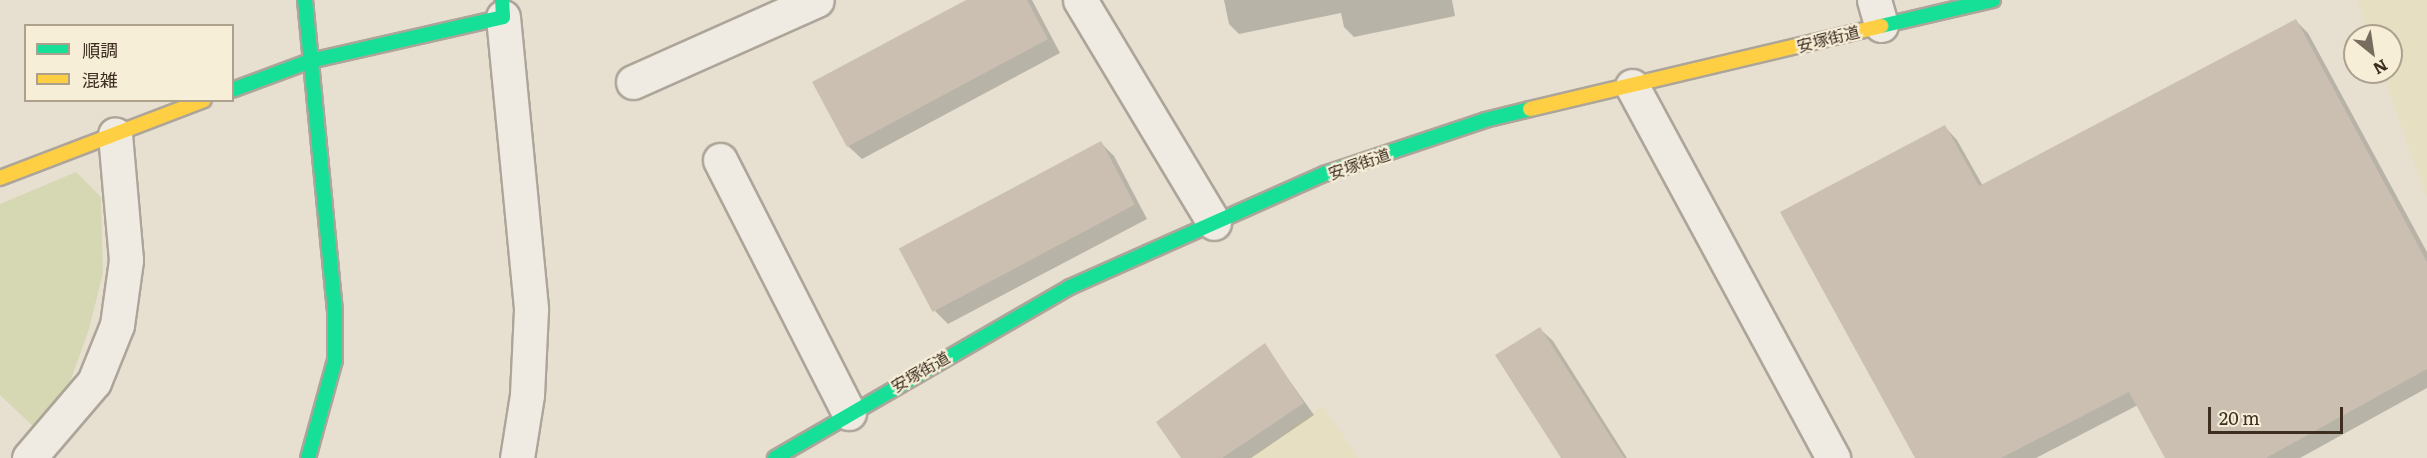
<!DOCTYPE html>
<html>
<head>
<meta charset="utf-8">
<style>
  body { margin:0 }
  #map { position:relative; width:2427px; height:458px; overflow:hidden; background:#e7e0d1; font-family:Literata,"Noto Sans JP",serif }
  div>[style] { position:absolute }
  .farmland>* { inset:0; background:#e6dfc2 }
  .green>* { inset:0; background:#d6d7b3 }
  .shadow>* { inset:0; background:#0003 }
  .building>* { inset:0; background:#cbbfb2; transform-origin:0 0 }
  .roads { filter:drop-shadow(2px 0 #ada599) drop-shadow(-2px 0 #ada599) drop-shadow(0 2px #ada599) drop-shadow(0 -2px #ada599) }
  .street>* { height:33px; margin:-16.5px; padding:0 16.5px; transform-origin:16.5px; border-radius:16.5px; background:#efebe3 }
  .fast>* { height:14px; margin:-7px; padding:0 7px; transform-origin:7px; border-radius:7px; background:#16e098 }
  .slow>* { height:14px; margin:-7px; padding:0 7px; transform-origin:7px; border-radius:7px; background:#ffcf43 }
  span { translate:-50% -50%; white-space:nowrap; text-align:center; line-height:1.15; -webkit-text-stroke:4.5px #f7eed8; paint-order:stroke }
  .street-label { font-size:16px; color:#3d2e20 }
  .legend { position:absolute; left:24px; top:24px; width:210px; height:78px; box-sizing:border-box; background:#f7eed8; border:2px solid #ada18e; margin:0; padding:8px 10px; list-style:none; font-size:18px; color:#3d2e20 }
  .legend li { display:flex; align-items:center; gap:12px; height:30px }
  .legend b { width:30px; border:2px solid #ada18e }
  .north { position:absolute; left:2343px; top:24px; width:60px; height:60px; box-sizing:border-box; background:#f7eed8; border:2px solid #ada18e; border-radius:50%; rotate:150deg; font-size:16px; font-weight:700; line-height:24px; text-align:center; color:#3d2e20 }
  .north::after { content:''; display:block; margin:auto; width:21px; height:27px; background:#786c5e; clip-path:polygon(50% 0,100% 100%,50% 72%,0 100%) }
  .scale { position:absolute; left:2208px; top:407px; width:135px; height:27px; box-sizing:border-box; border:3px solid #3d2e20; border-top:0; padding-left:8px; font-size:18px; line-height:21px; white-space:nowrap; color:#3d2e20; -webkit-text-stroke:4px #f7eed8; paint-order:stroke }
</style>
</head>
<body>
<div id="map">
  <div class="farmland">
    <i style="clip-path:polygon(2357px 0,2427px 0,2427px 200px,2382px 72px,2391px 72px,2391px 36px,2369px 36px)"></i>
    <i style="clip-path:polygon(1323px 406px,1358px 458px,1250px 458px)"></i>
  </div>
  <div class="green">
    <i style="clip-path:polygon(76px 172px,101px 197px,103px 273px,89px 329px,70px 382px,34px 427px,0 395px,0 204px)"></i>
  </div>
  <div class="shadow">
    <i style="clip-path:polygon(969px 0,1032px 0,1060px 53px,862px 159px,848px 146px)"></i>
    <i style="clip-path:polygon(1224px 0,1452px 0,1455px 16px,1354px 37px,1344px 27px,1341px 13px,1239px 34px,1229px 24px)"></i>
    <i style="clip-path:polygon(2296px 21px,2308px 33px,2427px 252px,2427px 388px,2300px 458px,2167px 458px,2138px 405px,2036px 458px,1916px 458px,1945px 127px,1957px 140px,1983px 186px)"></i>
    <i style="clip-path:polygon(1100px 142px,1114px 156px,1147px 219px,948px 324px,935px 311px)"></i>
    <i style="clip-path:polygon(1540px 329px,1553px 341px,1627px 458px,1563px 458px)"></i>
    <i style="clip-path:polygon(1264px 345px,1314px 415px,1251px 458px,1183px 458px)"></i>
  </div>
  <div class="building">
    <i style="clip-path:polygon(966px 0,1027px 0,1048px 39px,847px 147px,812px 82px)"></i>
    <i style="clip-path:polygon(2296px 19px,2427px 262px,2427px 369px,2266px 458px,2165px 458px,2129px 392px,2001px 458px,1915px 458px,1780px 212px,1945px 125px,1979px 186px)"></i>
    <i style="left:1101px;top:141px;width:72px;height:229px;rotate:62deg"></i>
    <i style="clip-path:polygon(1540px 327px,1624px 458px,1561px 458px,1495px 355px)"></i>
    <i style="clip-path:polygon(1265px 343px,1304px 403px,1222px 458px,1181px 458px,1156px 422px)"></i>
  </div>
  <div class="roads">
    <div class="street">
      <i style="left:1080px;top:0;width:260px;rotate:59deg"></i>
      <i style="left:1874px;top:0;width:26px;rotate:74deg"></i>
      <i style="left:503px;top:17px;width:294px;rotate:84.5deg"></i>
      <i style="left:531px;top:310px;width:85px;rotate:92.7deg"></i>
      <i style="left:527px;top:395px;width:64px;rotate:99deg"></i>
      <i style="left:633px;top:82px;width:201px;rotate:-24deg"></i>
      <i style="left:1632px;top:86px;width:423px;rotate:61.6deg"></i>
      <i style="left:720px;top:160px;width:284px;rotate:63deg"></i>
      <i style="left:29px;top:458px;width:100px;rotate:-49.5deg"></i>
      <i style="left:94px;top:382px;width:61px;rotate:-68deg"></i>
      <i style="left:117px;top:325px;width:66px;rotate:-82.1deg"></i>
      <i style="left:126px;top:260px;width:126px;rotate:-95deg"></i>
    </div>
    <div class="fast">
      <i style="left:305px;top:0;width:312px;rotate:84.5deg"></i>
      <i style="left:335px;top:311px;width:49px;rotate:90deg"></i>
      <i style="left:335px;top:360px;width:102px;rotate:105.4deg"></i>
      <i style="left:1881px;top:26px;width:115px;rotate:-13.1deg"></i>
      <i style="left:232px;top:90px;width:83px;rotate:-20.4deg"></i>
      <i style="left:310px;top:61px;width:198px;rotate:-12.8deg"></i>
      <i style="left:503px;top:17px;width:17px;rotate:-93deg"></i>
      <i style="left:775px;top:458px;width:341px;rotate:-30.1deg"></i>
      <i style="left:1070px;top:287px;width:278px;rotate:-24deg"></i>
      <i style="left:1324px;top:174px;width:170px;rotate:-18.5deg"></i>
      <i style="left:1485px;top:120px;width:46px;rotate:-13.7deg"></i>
    </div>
    <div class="slow">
      <i style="left:1530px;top:109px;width:361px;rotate:-13.3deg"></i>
      <i style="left:0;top:178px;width:218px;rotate:-20.9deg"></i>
    </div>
  </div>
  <div class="street-label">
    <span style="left:1828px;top:38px;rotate:-14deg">安塚街道</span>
    <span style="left:1359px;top:163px;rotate:-19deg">安塚街道</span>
    <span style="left:920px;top:371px;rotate:-30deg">安塚街道</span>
  </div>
  <ul class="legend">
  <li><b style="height:8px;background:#16e098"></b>順調</li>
  <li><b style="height:8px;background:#ffcf43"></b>混雑</li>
  </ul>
  <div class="north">N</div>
  <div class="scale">20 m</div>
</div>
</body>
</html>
